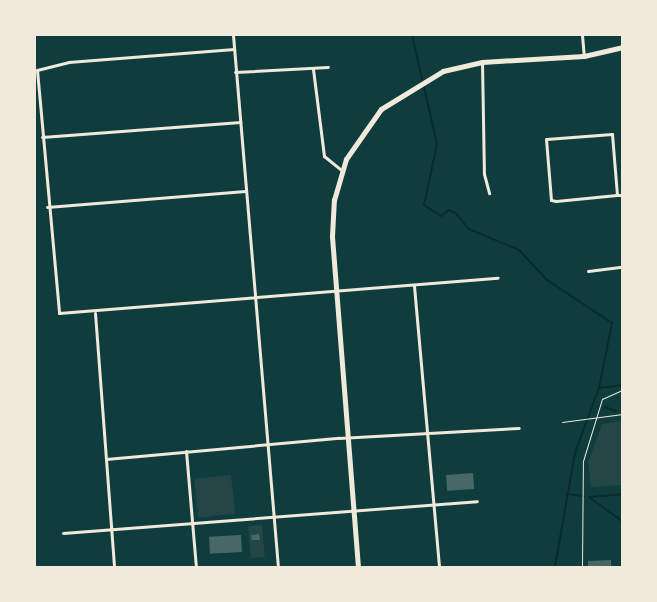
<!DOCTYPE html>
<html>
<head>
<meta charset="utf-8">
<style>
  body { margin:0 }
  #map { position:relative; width:657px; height:602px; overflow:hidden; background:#0f3d3e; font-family:Spectral,serif }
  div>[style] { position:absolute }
  .green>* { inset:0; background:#244646; transform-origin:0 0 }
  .stream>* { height:2px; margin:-1px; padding:0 1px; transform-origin:1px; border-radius:1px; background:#0a2a2b }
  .building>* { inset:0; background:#486865; transform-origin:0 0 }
  .path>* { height:1px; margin:-0.5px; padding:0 0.5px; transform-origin:0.5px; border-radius:0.5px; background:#f1e9da }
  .minor>* { height:3px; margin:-1.5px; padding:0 1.5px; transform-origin:1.5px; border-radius:1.5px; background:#f1e9da }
  .secondary>* { height:5px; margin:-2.5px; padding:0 2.5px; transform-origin:2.5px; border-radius:2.5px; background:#f1e9da }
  span { translate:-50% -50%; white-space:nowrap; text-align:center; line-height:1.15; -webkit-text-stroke:5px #f1e9da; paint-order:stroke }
  .frame { position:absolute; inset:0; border:36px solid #f1e9da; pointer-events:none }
</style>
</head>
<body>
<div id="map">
  <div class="green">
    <i style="clip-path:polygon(622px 421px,622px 485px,591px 487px,588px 462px,602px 424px)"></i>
    <i style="left:231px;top:475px;width:39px;height:37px;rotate:84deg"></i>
    <i style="left:262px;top:525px;width:32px;height:14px;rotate:85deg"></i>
  </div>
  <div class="stream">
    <i style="left:412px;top:35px;width:112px;rotate:77.1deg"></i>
    <i style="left:437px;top:144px;width:62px;rotate:102deg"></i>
    <i style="left:424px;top:205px;width:20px;rotate:33deg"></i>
    <i style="left:441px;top:216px;width:10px;rotate:-37deg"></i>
    <i style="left:449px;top:210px;width:7px;rotate:27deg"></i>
    <i style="left:455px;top:213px;width:21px;rotate:49deg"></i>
    <i style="left:469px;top:229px;width:54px;rotate:22.8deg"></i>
    <i style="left:519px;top:250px;width:41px;rotate:47deg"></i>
    <i style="left:547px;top:280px;width:78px;rotate:33.5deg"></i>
    <i style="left:612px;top:323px;width:66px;rotate:101.3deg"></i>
    <i style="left:599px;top:388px;width:69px;rotate:110.3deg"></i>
    <i style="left:575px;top:453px;width:116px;rotate:100deg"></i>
    <i style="left:599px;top:388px;width:23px;rotate:-7deg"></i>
    <i style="left:605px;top:407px;width:12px;rotate:20deg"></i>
    <i style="left:566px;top:494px;width:18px;rotate:6deg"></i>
    <i style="left:589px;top:497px;width:41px;rotate:36deg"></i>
    <i style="left:590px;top:497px;width:32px;rotate:-5deg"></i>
  </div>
  <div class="building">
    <i style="left:473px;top:473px;width:16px;height:27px;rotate:86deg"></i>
    <i style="clip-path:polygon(259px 534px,260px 540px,252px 540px,251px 535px)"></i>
    <i style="left:241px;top:535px;width:17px;height:32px;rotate:87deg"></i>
    <i style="clip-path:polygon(611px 560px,611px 567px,588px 567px,588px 561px)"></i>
  </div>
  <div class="path">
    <i style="left:562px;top:422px;width:61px;rotate:-7.6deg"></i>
    <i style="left:582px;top:567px;width:106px;rotate:-89.5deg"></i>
    <i style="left:583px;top:461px;width:65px;rotate:-73deg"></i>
    <i style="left:602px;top:399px;width:22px;rotate:-24deg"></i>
  </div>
  <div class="minor">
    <i style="left:233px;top:35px;width:534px;rotate:85.17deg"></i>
    <i style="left:582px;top:35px;width:21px;rotate:85deg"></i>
    <i style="left:234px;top:49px;width:166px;rotate:175.5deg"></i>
    <i style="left:69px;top:62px;width:33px;rotate:166deg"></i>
    <i style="left:37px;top:70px;width:244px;rotate:84.8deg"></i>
    <i style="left:59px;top:313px;width:440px;rotate:-4.6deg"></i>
    <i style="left:482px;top:62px;width:112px;rotate:89deg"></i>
    <i style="left:484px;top:174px;width:20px;rotate:75deg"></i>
    <i style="left:313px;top:69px;width:88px;rotate:82.8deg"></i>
    <i style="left:324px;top:156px;width:22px;rotate:39deg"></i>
    <i style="left:235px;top:72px;width:93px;rotate:-3.1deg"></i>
    <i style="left:42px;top:137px;width:199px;rotate:-4.3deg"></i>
    <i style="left:617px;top:195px;width:61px;rotate:-94.7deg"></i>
    <i style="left:612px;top:134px;width:66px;rotate:175.7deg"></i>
    <i style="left:546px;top:139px;width:61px;rotate:85.3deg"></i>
    <i style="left:551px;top:200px;width:5px;rotate:11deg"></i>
    <i style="left:556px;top:201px;width:61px;rotate:-5.6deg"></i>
    <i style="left:617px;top:195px;width:5px"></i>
    <i style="left:47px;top:207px;width:199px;rotate:-4.6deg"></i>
    <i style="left:588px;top:271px;width:34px;rotate:-7deg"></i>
    <i style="left:414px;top:286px;width:282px;rotate:84.9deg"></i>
    <i style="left:95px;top:313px;width:255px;rotate:85.7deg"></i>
    <i style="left:186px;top:451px;width:116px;rotate:85.1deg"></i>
    <i style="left:106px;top:459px;width:234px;rotate:-5.2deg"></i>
    <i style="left:339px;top:438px;width:180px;rotate:-3.2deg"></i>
    <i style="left:63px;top:533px;width:415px;rotate:-4.4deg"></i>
  </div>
  <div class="secondary">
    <i style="left:358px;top:567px;width:332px;rotate:-94.5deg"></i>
    <i style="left:332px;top:236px;width:36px;rotate:-87deg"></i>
    <i style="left:334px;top:200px;width:43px;rotate:-73.7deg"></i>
    <i style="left:346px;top:159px;width:61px;rotate:-55deg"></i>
    <i style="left:381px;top:109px;width:73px;rotate:-31.5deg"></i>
    <i style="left:443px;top:71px;width:40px;rotate:-13deg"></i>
    <i style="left:482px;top:62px;width:102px;rotate:-3.4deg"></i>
    <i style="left:584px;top:56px;width:39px;rotate:-13deg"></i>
  </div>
  <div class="frame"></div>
</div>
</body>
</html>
